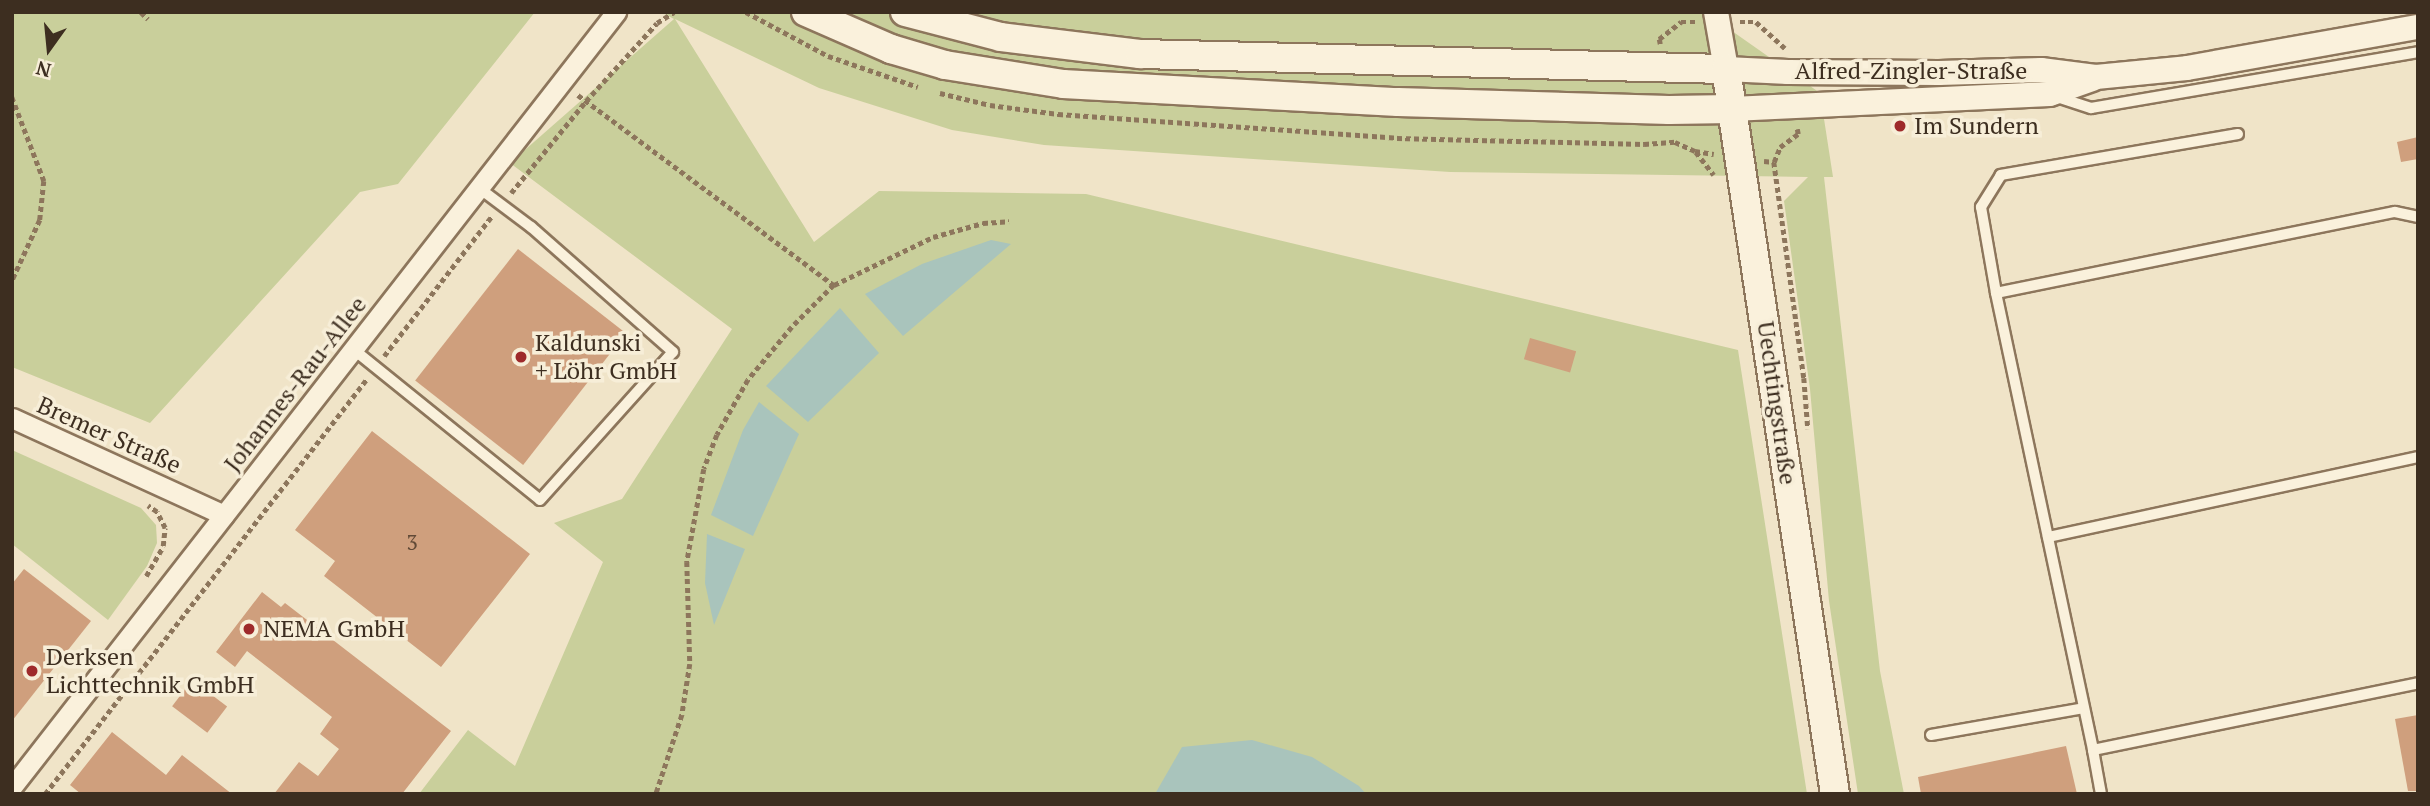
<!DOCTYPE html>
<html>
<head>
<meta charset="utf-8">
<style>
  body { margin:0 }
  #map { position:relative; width:2430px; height:806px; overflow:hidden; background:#f0e4c8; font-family:"PT Serif",serif }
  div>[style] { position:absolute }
  .green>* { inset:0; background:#c9cf9b }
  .water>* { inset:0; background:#a9c4bc }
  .building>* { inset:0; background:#cf9f7d; transform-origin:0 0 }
  .path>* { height:4.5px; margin-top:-2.25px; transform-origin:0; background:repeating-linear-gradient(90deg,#8d765c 0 5px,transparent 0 8.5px) }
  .roads { filter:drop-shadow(2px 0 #8d765c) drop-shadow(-2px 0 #8d765c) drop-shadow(0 2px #8d765c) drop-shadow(0 -2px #8d765c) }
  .service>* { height:10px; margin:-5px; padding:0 5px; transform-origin:5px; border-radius:5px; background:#faf1dc }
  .minor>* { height:19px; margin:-9.5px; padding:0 9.5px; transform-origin:9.5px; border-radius:9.5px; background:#faf1dc }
  .tertiary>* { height:24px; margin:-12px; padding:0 12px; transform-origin:12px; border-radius:12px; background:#faf1dc }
  .secondary>* { height:28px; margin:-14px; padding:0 14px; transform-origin:14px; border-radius:14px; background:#faf1dc }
  .dots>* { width:19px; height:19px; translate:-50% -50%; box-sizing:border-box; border:4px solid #f7eed8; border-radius:50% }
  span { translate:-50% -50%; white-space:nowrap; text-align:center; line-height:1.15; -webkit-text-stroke:7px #f7eed8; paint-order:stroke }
  .number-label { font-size:21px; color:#624a37 }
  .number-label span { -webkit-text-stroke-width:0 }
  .street-label { font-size:24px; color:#3d2e20 }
  .poi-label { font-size:24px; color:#3d2e20 }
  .left { translate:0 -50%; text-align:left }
  .frame { position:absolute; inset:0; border:14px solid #3d2e20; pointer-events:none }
  .north { position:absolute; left:14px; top:14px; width:70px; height:70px; -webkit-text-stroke:5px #f7eed8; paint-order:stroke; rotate:195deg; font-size:19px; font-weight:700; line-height:28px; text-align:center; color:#3d2e20 }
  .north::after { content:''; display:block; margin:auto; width:24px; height:32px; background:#3d2e20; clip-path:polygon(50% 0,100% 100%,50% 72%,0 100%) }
</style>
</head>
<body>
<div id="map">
  <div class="green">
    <i style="clip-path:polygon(12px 12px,535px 12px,398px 184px,360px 192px,150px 423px,12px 367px)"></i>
    <i style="clip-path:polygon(661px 12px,1713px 12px,1722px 24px,1820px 93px,1833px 177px,1824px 177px,1880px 671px,1904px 794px,1858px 794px,1829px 601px,1810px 389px,1784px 201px,1808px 177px,1450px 172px,1044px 145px,952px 130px,819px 88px,675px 19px,814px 242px,879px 191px,1086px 194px,1738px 350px,1807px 794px,419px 794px,468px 730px,515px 766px,603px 562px,554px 523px,622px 499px,732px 329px,510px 163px,674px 19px)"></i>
    <i style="clip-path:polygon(12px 450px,141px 508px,156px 525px,157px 543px,147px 566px,108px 620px,12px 544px)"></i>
  </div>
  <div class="water">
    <i style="clip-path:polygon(991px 240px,1011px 244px,903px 336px,865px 294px,922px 264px)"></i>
    <i style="clip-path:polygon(840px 308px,879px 353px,808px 422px,766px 386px)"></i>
    <i style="clip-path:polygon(759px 402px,799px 434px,753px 536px,711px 515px,743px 430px)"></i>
    <i style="clip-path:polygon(707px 534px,745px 549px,714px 625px,705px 583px)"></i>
    <i style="clip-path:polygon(1252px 740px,1312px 757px,1359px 786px,1366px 794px,1155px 794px,1182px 747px)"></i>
  </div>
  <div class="building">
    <i style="clip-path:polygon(2418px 137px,2418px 159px,2401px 162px,2397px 142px)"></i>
    <i style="left:518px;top:249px;width:137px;height:167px;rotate:38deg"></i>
    <i style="left:1530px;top:338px;width:48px;height:22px;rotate:16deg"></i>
    <i style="clip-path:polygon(372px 431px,530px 554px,441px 667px,324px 576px,335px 561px,295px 530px)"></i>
    <i style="clip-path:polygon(24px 569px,91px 621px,12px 721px,12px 584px)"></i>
    <i style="clip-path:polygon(262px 592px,281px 607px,285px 603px,451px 731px,402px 794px,274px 794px,299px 762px,318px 776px,339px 749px,320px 734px,332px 717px,247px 651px,235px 667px,216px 652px)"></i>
    <i style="left:192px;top:680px;width:44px;height:33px;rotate:37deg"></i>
    <i style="clip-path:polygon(2418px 715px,2418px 791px,2408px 791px,2395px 719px)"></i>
    <i style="clip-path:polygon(112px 732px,166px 775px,182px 755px,232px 794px,81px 794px,70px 785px)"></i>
    <i style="clip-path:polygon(2066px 746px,2077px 794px,1921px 794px,1918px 777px)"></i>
  </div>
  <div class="path">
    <i style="left:141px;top:12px;width:10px;rotate:45deg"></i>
    <i style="left:746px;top:12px;width:93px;rotate:28.2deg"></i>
    <i style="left:828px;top:56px;width:95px;rotate:19deg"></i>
    <i style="left:1740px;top:22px;width:16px"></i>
    <i style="left:1756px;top:22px;width:39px;rotate:42deg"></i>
    <i style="left:1660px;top:44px;width:5px;rotate:-101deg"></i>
    <i style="left:1659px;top:39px;width:28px;rotate:-38deg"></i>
    <i style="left:1681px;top:22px;width:15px"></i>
    <i style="left:940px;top:93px;width:51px;rotate:13.5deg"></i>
    <i style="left:990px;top:105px;width:69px;rotate:7.5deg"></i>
    <i style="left:1058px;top:114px;width:340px;rotate:4deg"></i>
    <i style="left:1397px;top:138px;width:247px;rotate:1.4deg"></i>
    <i style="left:1644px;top:144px;width:31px;rotate:-4deg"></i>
    <i style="left:1675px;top:142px;width:22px;rotate:24deg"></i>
    <i style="left:1695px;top:151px;width:19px;rotate:9deg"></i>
    <i style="left:578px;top:95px;width:319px;rotate:36.6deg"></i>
    <i style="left:834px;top:285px;width:59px;rotate:135deg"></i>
    <i style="left:792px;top:327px;width:69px;rotate:129.7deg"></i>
    <i style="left:748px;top:380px;width:63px;rotate:119.4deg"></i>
    <i style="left:717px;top:435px;width:36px;rotate:111deg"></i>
    <i style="left:704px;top:469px;width:95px;rotate:100.4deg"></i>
    <i style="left:687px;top:562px;width:102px;rotate:88.3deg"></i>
    <i style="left:690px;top:664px;width:52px;rotate:98.9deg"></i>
    <i style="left:682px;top:715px;width:83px;rotate:108.2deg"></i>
    <i style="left:12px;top:97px;width:90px;rotate:69.1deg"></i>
    <i style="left:44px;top:181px;width:39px;rotate:96deg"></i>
    <i style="left:40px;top:220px;width:67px;rotate:114.7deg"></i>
    <i style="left:1696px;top:152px;width:29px;rotate:52deg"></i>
    <i style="left:1764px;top:161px;width:10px;rotate:6deg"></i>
    <i style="left:1774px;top:162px;width:16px;rotate:-68deg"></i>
    <i style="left:1780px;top:147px;width:22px;rotate:-36deg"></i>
    <i style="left:1798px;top:134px;width:5px;rotate:-101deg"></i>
    <i style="left:1774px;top:162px;width:218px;rotate:82.1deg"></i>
    <i style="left:1804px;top:378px;width:51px;rotate:85.5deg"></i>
    <i style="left:511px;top:193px;width:119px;rotate:-50.8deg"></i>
    <i style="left:586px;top:101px;width:105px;rotate:-47.7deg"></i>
    <i style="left:657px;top:23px;width:20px;rotate:-33deg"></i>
    <i style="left:834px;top:285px;width:110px;rotate:-25.9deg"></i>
    <i style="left:933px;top:237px;width:52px;rotate:-15.6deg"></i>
    <i style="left:983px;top:223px;width:26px;rotate:-4deg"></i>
    <i style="left:384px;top:356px;width:177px;rotate:-52.4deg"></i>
    <i style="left:146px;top:576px;width:34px;rotate:-60deg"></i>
    <i style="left:163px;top:546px;width:18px;rotate:-84deg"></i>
    <i style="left:165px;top:528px;width:18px;rotate:-117deg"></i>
    <i style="left:157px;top:512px;width:11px;rotate:-146deg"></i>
    <i style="left:45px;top:794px;width:524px;rotate:-52.21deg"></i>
  </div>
  <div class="roads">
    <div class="service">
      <i style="left:2057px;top:97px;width:36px;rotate:18deg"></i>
      <i style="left:2091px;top:108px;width:332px;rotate:-9.7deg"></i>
      <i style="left:2238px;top:134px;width:241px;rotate:170.2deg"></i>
      <i style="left:2001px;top:175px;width:38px;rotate:122deg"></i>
      <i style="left:1981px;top:207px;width:87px;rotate:80.1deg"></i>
      <i style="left:1996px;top:293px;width:407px;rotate:-11.5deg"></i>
      <i style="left:2395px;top:212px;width:24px;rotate:12deg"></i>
      <i style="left:1996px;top:293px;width:467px;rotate:78deg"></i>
      <i style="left:2093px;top:750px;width:332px;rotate:-11.6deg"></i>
      <i style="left:353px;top:349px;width:240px;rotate:38.9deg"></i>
      <i style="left:540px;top:500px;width:199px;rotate:-48.1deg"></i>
      <i style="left:673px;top:352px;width:189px;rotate:-138.6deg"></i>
      <i style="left:531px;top:227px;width:65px;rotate:-143.1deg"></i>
      <i style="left:2048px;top:537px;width:379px;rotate:-12.2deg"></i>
      <i style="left:1931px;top:735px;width:155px;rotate:-10deg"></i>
      <i style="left:2093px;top:750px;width:45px;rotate:79.7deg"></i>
    </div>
    <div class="minor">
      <i style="left:12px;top:418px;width:233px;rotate:24.6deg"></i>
      <i style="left:12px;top:787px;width:983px;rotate:-52.07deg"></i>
    </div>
    <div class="tertiary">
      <i style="left:1716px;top:12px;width:58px;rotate:80deg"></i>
      <i style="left:1726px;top:69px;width:62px;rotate:2.8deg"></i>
      <i style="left:1788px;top:72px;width:151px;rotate:0.4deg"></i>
      <i style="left:1939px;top:73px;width:102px;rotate:-1.7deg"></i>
      <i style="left:2041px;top:70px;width:55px;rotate:7.3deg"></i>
      <i style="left:2096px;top:77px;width:91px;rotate:-5.6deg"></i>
      <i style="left:2187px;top:68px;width:235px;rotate:-10.1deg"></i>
      <i style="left:1732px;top:109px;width:318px;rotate:-2.7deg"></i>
      <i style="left:2050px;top:94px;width:45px;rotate:-19.7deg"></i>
    </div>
    <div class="secondary">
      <i style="left:806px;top:12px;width:93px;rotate:23.5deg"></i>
      <i style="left:891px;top:49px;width:56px;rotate:16.5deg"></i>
      <i style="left:945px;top:65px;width:120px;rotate:9.1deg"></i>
      <i style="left:1063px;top:84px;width:335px;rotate:3.1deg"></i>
      <i style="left:1398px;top:102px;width:271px;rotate:1.7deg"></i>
      <i style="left:1669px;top:110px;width:63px;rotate:-0.9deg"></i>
      <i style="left:905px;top:12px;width:99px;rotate:14.6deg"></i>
      <i style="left:1001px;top:37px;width:140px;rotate:7deg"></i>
      <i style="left:1140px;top:54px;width:586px;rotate:1.47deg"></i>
      <i style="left:1726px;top:69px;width:733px;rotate:81.45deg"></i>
    </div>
  </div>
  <div class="dots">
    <i style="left:1900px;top:126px;background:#9e2a2b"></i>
    <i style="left:521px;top:357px;background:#9e2a2b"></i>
    <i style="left:249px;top:629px;background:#9e2a2b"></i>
    <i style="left:32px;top:671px;background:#9e2a2b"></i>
  </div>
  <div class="number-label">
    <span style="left:412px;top:542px">3</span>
  </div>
  <div class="street-label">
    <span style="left:1911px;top:71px">Alfred-Zingler-Straße</span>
    <span style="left:295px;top:384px;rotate:-52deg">Johannes-Rau-Allee</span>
    <span style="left:1777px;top:403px;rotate:82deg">Uechtingstraße</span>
    <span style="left:109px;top:435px;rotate:24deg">Bremer Straße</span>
  </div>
  <div class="poi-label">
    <span class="left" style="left:1914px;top:126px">Im Sundern</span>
    <span class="left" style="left:535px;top:357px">Kaldunski<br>+ Löhr GmbH</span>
    <span class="left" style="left:263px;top:629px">NEMA GmbH</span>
    <span class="left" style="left:46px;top:671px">Derksen<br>Lichttechnik GmbH</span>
  </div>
  <div class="frame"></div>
  <div class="north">N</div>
</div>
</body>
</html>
